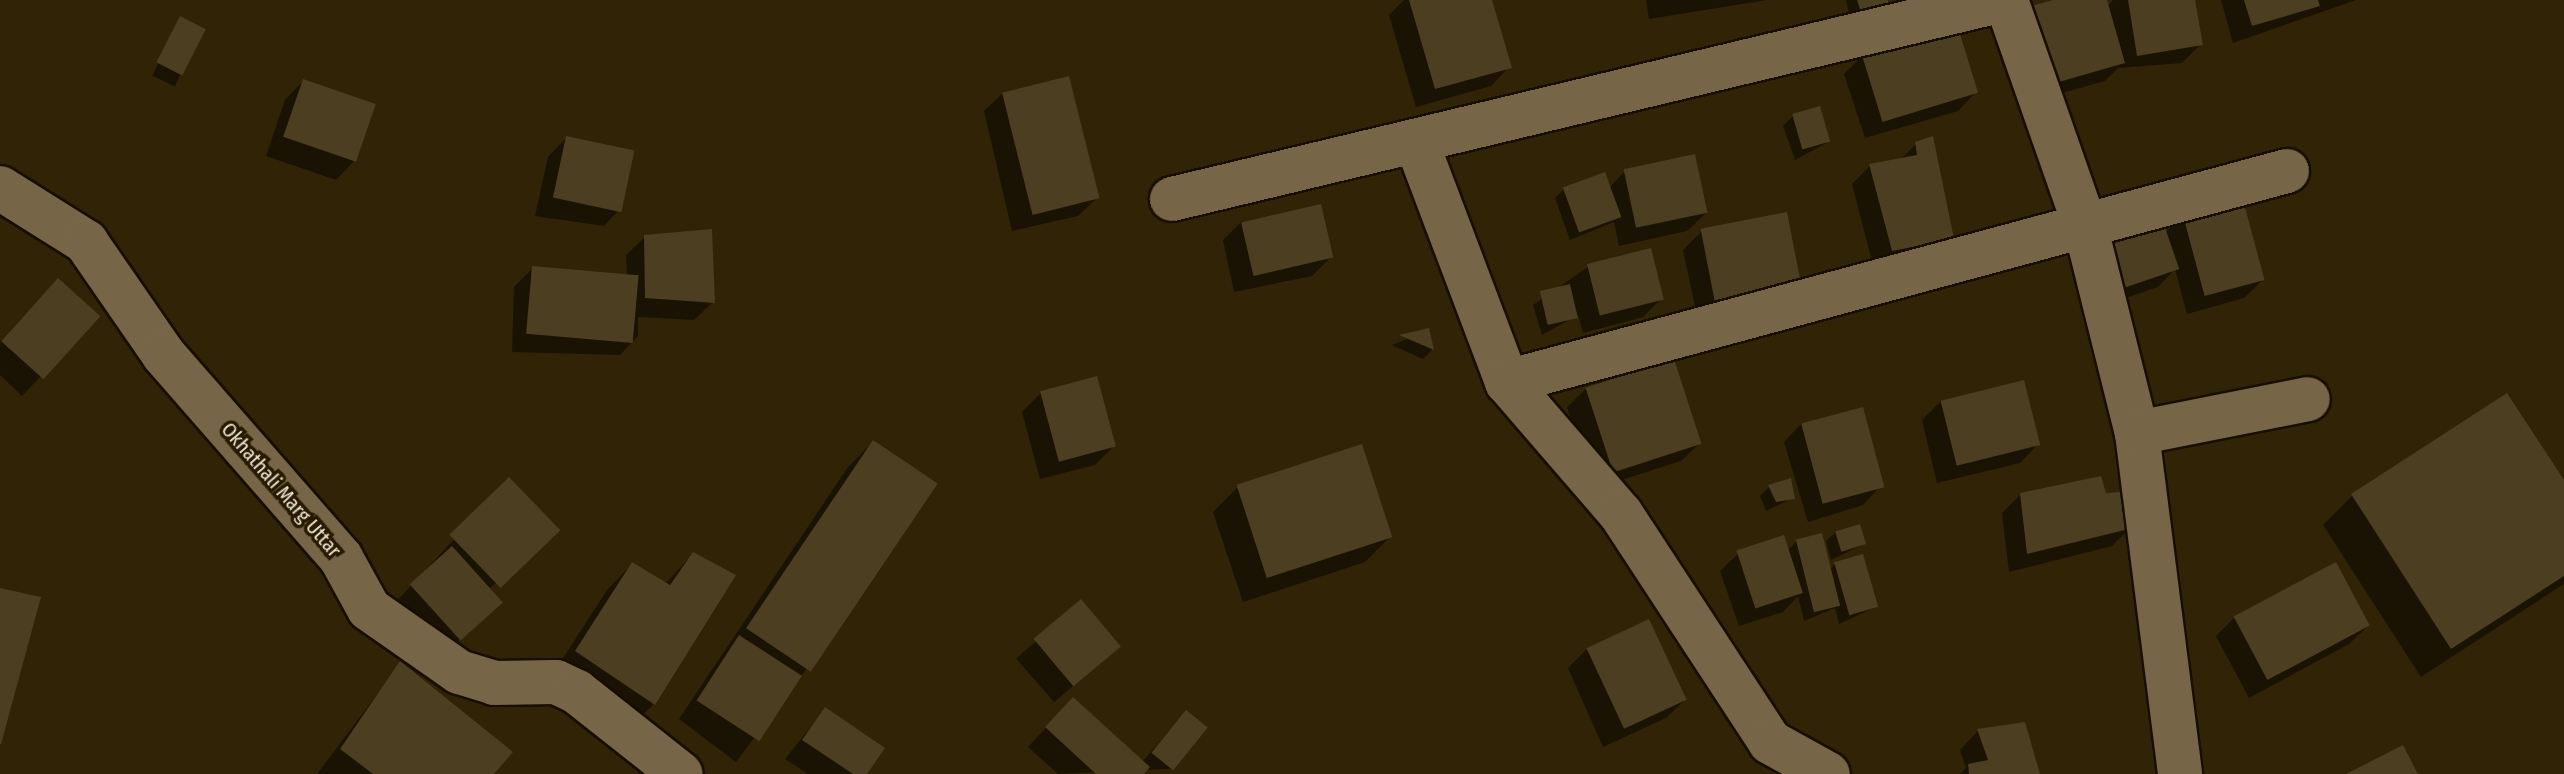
<!DOCTYPE html>
<html>
<head>
<meta charset="utf-8">
<style>
  body { margin:0 }
  #map { position:relative; width:2564px; height:774px; overflow:hidden; background:#312305; font-family:"Fira Sans Condensed",sans-serif }
  div>[style] { position:absolute }
  .shadow>* { inset:0; background:#0007; transform-origin:0 0 }
  .building>* { inset:0; background:#4c3e20; transform-origin:0 0 }
  .roads { filter:drop-shadow(2px 0 #170d00) drop-shadow(-2px 0 #170d00) drop-shadow(0 2px #170d00) drop-shadow(0 -2px #170d00) }
  .street>* { height:44px; margin:-22px; padding:0 22px; transform-origin:22px; border-radius:22px; background:#766647 }
  span { translate:-50% -50%; white-space:nowrap; text-align:center; line-height:1.15; -webkit-text-stroke:7px #271a00; paint-order:stroke }
  .street-label { font-size:20px; color:#eee5d4 }
</style>
</head>
<body>
<div id="map">
  <div class="shadow">
    <i style="clip-path:polygon(1404px 0,1490px 0,1509px 67px,1491px 86px,1416px 107px,1389px 15px)"></i>
    <i style="clip-path:polygon(1646px 0,1767px 0,1649px 19px)"></i>
    <i style="clip-path:polygon(1846px 0,1886px 0,1851px 22px)"></i>
    <i style="clip-path:polygon(2060px 0,2105px 0,2107px 7px,2113px 0,2193px 0,2201px 44px,2182px 63px,2118px 68px,2105px 81px,2027px 103px)"></i>
    <i style="clip-path:polygon(2221px 0,2356px 0,2233px 43px)"></i>
    <i style="left:180px;top:19px;width:25px;height:63px;rotate:26deg"></i>
    <i style="clip-path:polygon(1863px 55px,1976px 92px,1958px 111px,1865px 138px,1844px 74px)"></i>
    <i style="clip-path:polygon(303px 81px,354px 161px,336px 180px,266px 156px,285px 100px)"></i>
    <i style="clip-path:polygon(1003px 93px,1097px 198px,1078px 216px,1012px 231px,984px 111px)"></i>
    <i style="clip-path:polygon(1793px 116px,1828px 142px,1795px 160px,1783px 126px)"></i>
    <i style="clip-path:polygon(566px 138px,622px 207px,604px 226px,535px 216px,548px 157px)"></i>
    <i style="clip-path:polygon(1916px 144px,1952px 238px,1933px 257px,1874px 269px,1852px 184px,1870px 166px,1900px 160px)"></i>
    <i style="clip-path:polygon(1625px 171px,1706px 213px,1687px 231px,1619px 246px,1614px 222px,1570px 240px,1555px 198px,1564px 189px,1609px 188px)"></i>
    <i style="clip-path:polygon(2183px 213px,2263px 280px,2244px 298px,2187px 314px,2175px 269px,2158px 287px,2099px 307px)"></i>
    <i style="clip-path:polygon(1785px 214px,1699px 325px,1683px 250px,1702px 231px)"></i>
    <i style="clip-path:polygon(1242px 221px,1331px 257px,1312px 276px,1234px 292px,1223px 240px)"></i>
    <i style="clip-path:polygon(645px 237px,713px 302px,694px 320px,638px 317px,638px 336px,620px 355px,512px 352px,514px 287px,533px 268px,627px 276px,626px 255px)"></i>
    <i style="clip-path:polygon(1588px 267px,1662px 298px,1643px 317px,1583px 333px,1578px 315px,1542px 335px,1533px 305px)"></i>
    <i style="clip-path:polygon(39px 299px,40px 377px,22px 396px,0 375px,0 342px)"></i>
    <i style="clip-path:polygon(1428px 330px,1432px 350px,1423px 359px,1392px 345px)"></i>
    <i style="clip-path:polygon(1586px 389px,1700px 443px,1681px 461px,1593px 489px,1567px 407px)"></i>
    <i style="clip-path:polygon(1041px 393px,1113px 447px,1095px 465px,1040px 479px,1022px 412px)"></i>
    <i style="clip-path:polygon(1941px 401px,2038px 444px,2020px 463px,1937px 483px,1922px 420px)"></i>
    <i style="clip-path:polygon(1802px 423px,1881px 486px,1863px 505px,1808px 522px,1784px 442px)"></i>
    <i style="clip-path:polygon(873px 442px,807px 668px,736px 762px,679px 719px,848px 467px)"></i>
    <i style="clip-path:polygon(509px 480px,557px 530px,488px 590px,500px 603px,440px 658px,393px 605px)"></i>
    <i style="clip-path:polygon(2564px 484px,2564px 584px,2421px 677px,2323px 525px,2352px 496px)"></i>
    <i style="clip-path:polygon(1238px 487px,1391px 536px,1365px 562px,1243px 602px,1213px 512px)"></i>
    <i style="clip-path:polygon(1769px 487px,1793px 498px,1766px 511px,1760px 496px)"></i>
    <i style="clip-path:polygon(2021px 494px,2104px 495px,2131px 527px,2112px 546px,2009px 572px,2002px 513px)"></i>
    <i style="clip-path:polygon(1836px 532px,1864px 544px,1831px 560px,1826px 541px)"></i>
    <i style="clip-path:polygon(1797px 541px,1829px 570px,1835px 564px,1876px 607px,1839px 624px,1835px 608px,1804px 621px,1798px 596px,1783px 612px,1739px 626px,1720px 571px,1739px 553px,1787px 551px)"></i>
    <i style="clip-path:polygon(693px 554px,654px 704px,629px 729px,551px 677px,607px 590px,632px 564px,665px 584px)"></i>
    <i style="left:1081px;top:602px;width:58px;height:86px;rotate:49deg"></i>
    <i style="clip-path:polygon(2234px 618px,2368px 626px,2349px 644px,2249px 698px,2216px 636px)"></i>
    <i style="clip-path:polygon(1587px 649px,1685px 700px,1666px 718px,1603px 747px,1568px 668px)"></i>
    <i style="clip-path:polygon(400px 664px,491px 774px,317px 774px)"></i>
    <i style="clip-path:polygon(825px 709px,864px 774px,808px 774px,785px 759px)"></i>
    <i style="clip-path:polygon(1055px 718px,1142px 762px,1177px 722px,1170px 769px,1058px 774px,1028px 747px)"></i>
    <i style="clip-path:polygon(1978px 731px,2038px 774px,1960px 774px,1966px 768px,1960px 750px)"></i>
  </div>
  <div class="building">
    <i style="clip-path:polygon(1409px 0,1492px 0,1512px 68px,1435px 89px)"></i>
    <i style="clip-path:polygon(1857px 0,1888px 0,1890px 6px,1861px 13px)"></i>
    <i style="clip-path:polygon(2053px 0,2107px 0,2125px 63px,2045px 86px,2022px 9px)"></i>
    <i style="clip-path:polygon(2128px 0,2195px 0,2203px 45px,2137px 56px)"></i>
    <i style="clip-path:polygon(2244px 0,2318px 0,2320px 6px,2252px 26px)"></i>
    <i style="left:180px;top:16px;width:29px;height:52px;rotate:27deg"></i>
    <i style="left:1957px;top:24px;width:72px;height:100px;rotate:73deg"></i>
    <i style="left:1069px;top:76px;width:126px;height:69px;rotate:76deg"></i>
    <i style="left:303px;top:79px;width:77px;height:61px;rotate:19deg"></i>
    <i style="left:1820px;top:106px;width:37px;height:29px;rotate:74deg"></i>
    <i style="left:566px;top:136px;width:70px;height:63px;rotate:12deg"></i>
    <i style="clip-path:polygon(1933px 136px,1954px 239px,1892px 251px,1869px 164px,1917px 155px,1915px 142px)"></i>
    <i style="left:1695px;top:154px;width:60px;height:73px;rotate:78deg"></i>
    <i style="left:1605px;top:172px;width:48px;height:45px;rotate:70deg"></i>
    <i style="left:2242px;top:196px;width:87px;height:62px;rotate:75deg"></i>
    <i style="left:1321px;top:204px;width:55px;height:82px;rotate:77deg"></i>
    <i style="left:1787px;top:212px;width:79px;height:88px;rotate:79deg"></i>
    <i style="left:2161px;top:216px;width:56px;height:65px;rotate:71deg"></i>
    <i style="clip-path:polygon(712px 229px,715px 303px,645px 298px,644px 235px)"></i>
    <i style="left:1651px;top:248px;width:53px;height:66px;rotate:76deg"></i>
    <i style="left:532px;top:266px;width:107px;height:68px;rotate:5deg"></i>
    <i style="left:58px;top:278px;width:57px;height:85px;rotate:42deg"></i>
    <i style="left:1570px;top:284px;width:35px;height:31px;rotate:77deg"></i>
    <i style="clip-path:polygon(1429px 328px,1434px 350px,1399px 335px)"></i>
    <i style="left:1674px;top:359px;width:89px;height:93px;rotate:72deg"></i>
    <i style="left:1097px;top:376px;width:73px;height:59px;rotate:75deg"></i>
    <i style="left:2024px;top:380px;width:67px;height:86px;rotate:76deg"></i>
    <i style="clip-path:polygon(2507px 393px,2564px 480px,2564px 576px,2451px 649px,2351px 494px)"></i>
    <i style="left:1863px;top:407px;width:83px;height:64px;rotate:75deg"></i>
    <i style="left:873px;top:440px;width:78px;height:227px;rotate:34deg"></i>
    <i style="left:1362px;top:444px;width:98px;height:132px;rotate:72deg"></i>
    <i style="clip-path:polygon(2101px 476px,2106px 493px,2124px 492px,2133px 528px,2027px 554px,2020px 493px)"></i>
    <i style="left:509px;top:477px;width:74px;height:83px;rotate:46deg"></i>
    <i style="clip-path:polygon(1791px 478px,1795px 499px,1776px 502px,1768px 485px)"></i>
    <i style="left:1860px;top:524px;width:21px;height:26px;rotate:73deg"></i>
    <i style="left:1822px;top:533px;width:75px;height:27px;rotate:76deg"></i>
    <i style="left:1784px;top:535px;width:61px;height:50px;rotate:72deg"></i>
    <i style="left:452px;top:546px;width:76px;height:57px;rotate:48deg"></i>
    <i style="clip-path:polygon(693px 552px,736px 575px,655px 705px,575px 651px,632px 562px,670px 585px)"></i>
    <i style="left:1863px;top:554px;width:55px;height:30px;rotate:74deg"></i>
    <i style="left:2336px;top:562px;width:72px;height:116px;rotate:62deg"></i>
    <i style="clip-path:polygon(0 588px,41px 597px,1px 744px,0 744px)"></i>
    <i style="left:1081px;top:599px;width:62px;height:62px;rotate:50deg"></i>
    <i style="left:1649px;top:619px;width:89px;height:69px;rotate:65deg"></i>
    <i style="left:739px;top:635px;width:75px;height:78px;rotate:33deg"></i>
    <i style="clip-path:polygon(400px 661px,513px 752px,494px 774px,373px 774px,340px 749px)"></i>
    <i style="clip-path:polygon(1073px 697px,1150px 767px,1144px 774px,1096px 774px,1045px 727px)"></i>
    <i style="clip-path:polygon(825px 707px,885px 748px,867px 774px,853px 774px,802px 740px)"></i>
    <i style="left:1186px;top:710px;width:28px;height:55px;rotate:39deg"></i>
    <i style="clip-path:polygon(2025px 722px,2040px 774px,1969px 774px,1968px 764px,1988px 760px,1977px 729px)"></i>
    <i style="clip-path:polygon(2403px 745px,2418px 774px,2346px 774px)"></i>
  </div>
  <div class="roads">
    <div class="street">
      <i style="left:2006px;top:0;width:238px;rotate:70.7deg"></i>
      <i style="left:2085px;top:225px;width:214px;rotate:76deg"></i>
      <i style="left:2137px;top:433px;width:344px;rotate:82.8deg"></i>
      <i style="left:1416px;top:141px;width:258px;rotate:69.3deg"></i>
      <i style="left:1507px;top:382px;width:174px;rotate:49.2deg"></i>
      <i style="left:1621px;top:514px;width:272px;rotate:56.8deg"></i>
      <i style="left:1770px;top:742px;width:66px;rotate:28.9deg"></i>
      <i style="left:0;top:188px;width:102px;rotate:32.1deg"></i>
      <i style="left:86px;top:242px;width:137px;rotate:55.4deg"></i>
      <i style="left:164px;top:355px;width:269px;rotate:48.9deg"></i>
      <i style="left:341px;top:558px;width:58px;rotate:61.2deg"></i>
      <i style="left:369px;top:609px;width:110px;rotate:35deg"></i>
      <i style="left:459px;top:672px;width:37px;rotate:17deg"></i>
      <i style="left:494px;top:683px;width:62px;rotate:-0.9deg"></i>
      <i style="left:556px;top:682px;width:23px;rotate:25deg"></i>
      <i style="left:577px;top:692px;width:132px;rotate:38.3deg"></i>
      <i style="left:1172px;top:199px;width:854px;rotate:-13.47deg"></i>
      <i style="left:1507px;top:382px;width:808px;rotate:-15.14deg"></i>
      <i style="left:2137px;top:433px;width:174px;rotate:-11.2deg"></i>
    </div>
  </div>
  <div class="street-label">
    <span style="left:281px;top:490px;rotate:49deg">Okhathali Marg Uttar</span>
  </div>
</div>
</body>
</html>
